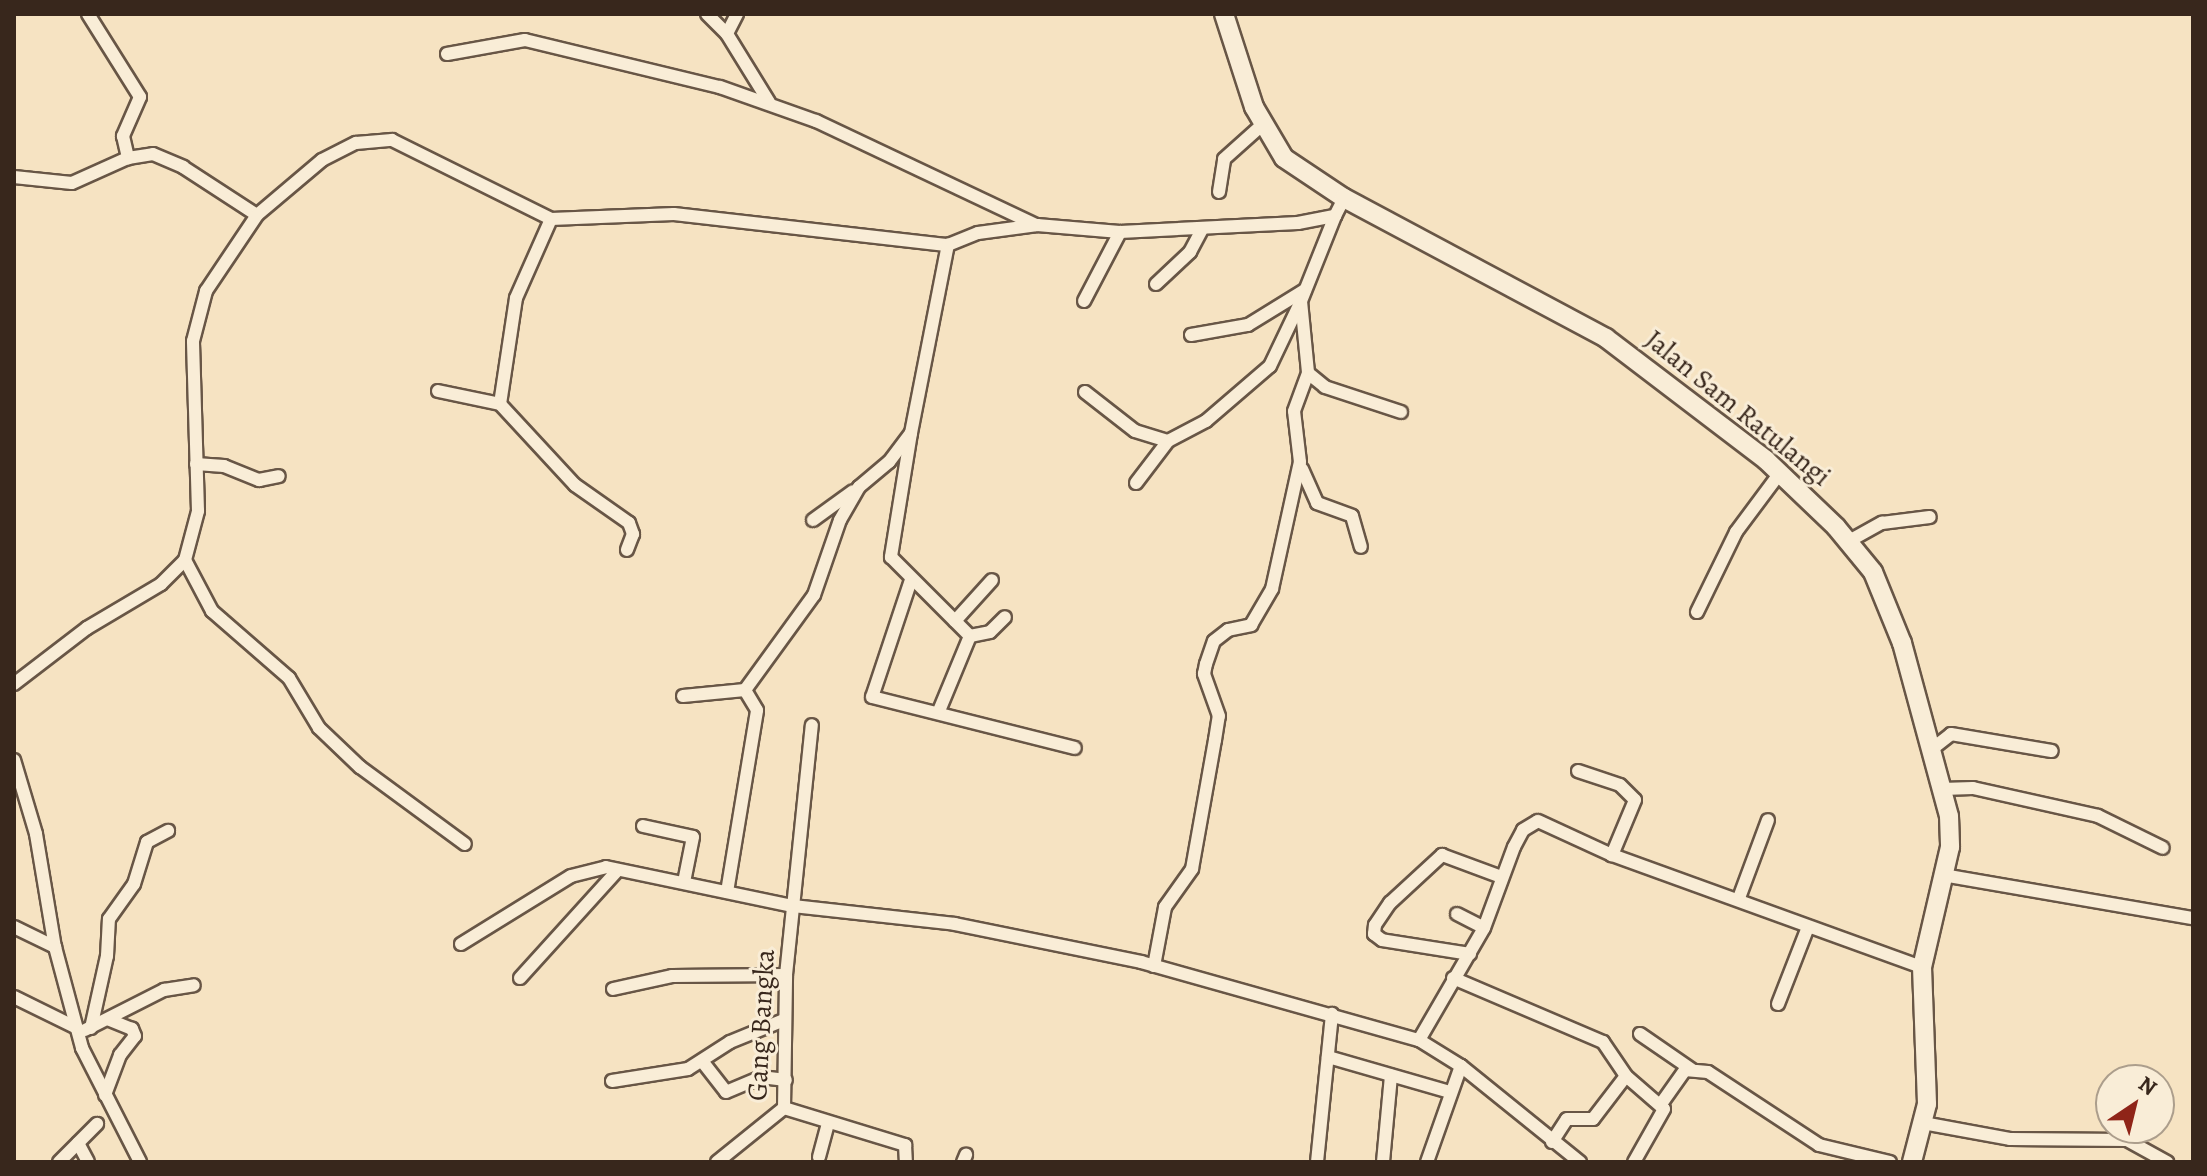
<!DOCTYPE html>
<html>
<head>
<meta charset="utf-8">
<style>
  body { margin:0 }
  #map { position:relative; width:2207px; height:1176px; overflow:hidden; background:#f6e3c2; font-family:Alegreya,serif }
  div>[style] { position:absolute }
  .roads { filter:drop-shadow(2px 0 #685646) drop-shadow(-2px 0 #685646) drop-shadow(0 2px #685646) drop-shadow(0 -2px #685646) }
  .street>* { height:12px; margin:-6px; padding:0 6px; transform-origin:6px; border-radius:6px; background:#f9edd7 }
  .secondary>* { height:18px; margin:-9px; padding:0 9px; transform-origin:9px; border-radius:9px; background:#f9edd7 }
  span { translate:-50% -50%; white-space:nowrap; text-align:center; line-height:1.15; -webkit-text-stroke:6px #f9edd7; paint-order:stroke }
  .street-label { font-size:28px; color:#38271c }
  .frame { position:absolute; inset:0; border:16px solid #38271c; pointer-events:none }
  .north { position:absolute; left:2095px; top:1064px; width:80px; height:80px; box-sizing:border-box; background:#f9edd7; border:2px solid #ac9e8c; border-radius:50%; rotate:35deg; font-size:22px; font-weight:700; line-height:32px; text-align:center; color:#38271c }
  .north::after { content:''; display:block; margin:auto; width:28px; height:36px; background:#8f2418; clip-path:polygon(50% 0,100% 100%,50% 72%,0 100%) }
</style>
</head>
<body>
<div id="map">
  <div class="roads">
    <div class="street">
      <i style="left:88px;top:14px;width:98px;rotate:57.9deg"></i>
      <i style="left:140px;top:97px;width:43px;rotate:113.6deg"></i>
      <i style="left:123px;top:136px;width:23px;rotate:77deg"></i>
      <i style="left:707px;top:14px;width:28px;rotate:45deg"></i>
      <i style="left:737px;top:14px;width:22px;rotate:117deg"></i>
      <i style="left:727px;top:34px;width:80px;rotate:58.3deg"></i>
      <i style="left:447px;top:54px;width:79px;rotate:-10.2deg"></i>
      <i style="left:525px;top:40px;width:201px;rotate:13.6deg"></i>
      <i style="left:720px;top:87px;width:102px;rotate:19.5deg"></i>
      <i style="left:816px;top:121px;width:243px;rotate:25.3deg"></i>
      <i style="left:14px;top:177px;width:58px;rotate:5.9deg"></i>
      <i style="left:72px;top:183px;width:61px;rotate:-24.1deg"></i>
      <i style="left:128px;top:158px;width:25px;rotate:-9deg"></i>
      <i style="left:153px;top:154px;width:33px;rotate:23deg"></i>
      <i style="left:183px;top:167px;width:88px;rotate:33deg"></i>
      <i style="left:1219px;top:192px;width:33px;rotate:-81deg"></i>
      <i style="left:1224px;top:159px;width:51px;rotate:-41.8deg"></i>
      <i style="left:1335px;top:216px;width:92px;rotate:111.8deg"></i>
      <i style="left:1301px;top:301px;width:72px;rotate:84.4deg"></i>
      <i style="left:1308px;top:373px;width:22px;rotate:39deg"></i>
      <i style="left:1325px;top:387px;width:80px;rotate:18.2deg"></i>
      <i style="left:1156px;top:284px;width:47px;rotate:-43.3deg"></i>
      <i style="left:1190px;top:252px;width:26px;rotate:-62deg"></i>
      <i style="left:1084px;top:301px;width:78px;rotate:-62.4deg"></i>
      <i style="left:1191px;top:335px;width:58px;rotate:-10deg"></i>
      <i style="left:1248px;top:325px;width:67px;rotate:-31.6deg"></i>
      <i style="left:438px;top:391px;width:63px;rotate:11.8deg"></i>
      <i style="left:500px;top:404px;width:107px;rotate:-81.4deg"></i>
      <i style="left:516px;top:298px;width:86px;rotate:-66.1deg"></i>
      <i style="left:1085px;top:392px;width:63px;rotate:38deg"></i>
      <i style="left:1135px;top:431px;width:34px;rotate:17deg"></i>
      <i style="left:1168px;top:441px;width:43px;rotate:-27.8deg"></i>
      <i style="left:1206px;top:421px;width:84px;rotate:-40.7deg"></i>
      <i style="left:1270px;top:366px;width:72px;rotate:-64.5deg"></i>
      <i style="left:500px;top:404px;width:110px;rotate:47.2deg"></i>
      <i style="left:575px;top:485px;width:66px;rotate:35.1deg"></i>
      <i style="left:629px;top:523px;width:12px;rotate:70deg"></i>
      <i style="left:633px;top:534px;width:17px;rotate:111deg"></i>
      <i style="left:911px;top:433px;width:126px;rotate:99.2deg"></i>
      <i style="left:891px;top:557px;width:112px;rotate:45deg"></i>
      <i style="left:970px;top:636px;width:81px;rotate:112.5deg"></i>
      <i style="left:196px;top:464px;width:28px;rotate:4deg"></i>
      <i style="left:224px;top:466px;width:38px;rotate:22deg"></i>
      <i style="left:259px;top:480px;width:20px;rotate:-11deg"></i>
      <i style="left:1302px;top:469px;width:37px;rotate:66deg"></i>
      <i style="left:1317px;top:503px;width:37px;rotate:20deg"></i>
      <i style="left:1352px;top:516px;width:32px;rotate:74deg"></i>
      <i style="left:1136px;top:483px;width:53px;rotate:-52.7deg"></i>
      <i style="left:813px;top:520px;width:49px;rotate:-35.9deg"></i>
      <i style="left:1849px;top:541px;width:38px;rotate:-29deg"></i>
      <i style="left:1882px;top:523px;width:48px;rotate:-7.1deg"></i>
      <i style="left:185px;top:560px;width:58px;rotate:62.1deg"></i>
      <i style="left:212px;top:611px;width:102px;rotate:41deg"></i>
      <i style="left:289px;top:678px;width:58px;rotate:59deg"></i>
      <i style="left:319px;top:728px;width:57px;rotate:43.6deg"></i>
      <i style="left:360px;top:767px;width:130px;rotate:36.3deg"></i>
      <i style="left:911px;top:580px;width:123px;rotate:108.4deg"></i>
      <i style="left:872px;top:697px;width:209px;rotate:14.1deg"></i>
      <i style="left:1697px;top:612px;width:89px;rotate:-64deg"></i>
      <i style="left:1736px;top:532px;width:74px;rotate:-53.3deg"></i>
      <i style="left:955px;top:621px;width:55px;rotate:-47.9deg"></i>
      <i style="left:970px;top:636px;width:20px;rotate:-11deg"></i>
      <i style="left:990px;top:632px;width:21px;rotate:-45deg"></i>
      <i style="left:14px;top:684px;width:92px;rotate:-37.5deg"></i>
      <i style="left:87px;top:628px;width:86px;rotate:-30.7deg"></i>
      <i style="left:161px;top:584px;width:34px;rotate:-45deg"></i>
      <i style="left:185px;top:560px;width:51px;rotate:-75.1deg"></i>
      <i style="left:198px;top:511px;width:170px;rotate:-91.7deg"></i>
      <i style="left:193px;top:341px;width:52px;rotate:-75.4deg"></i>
      <i style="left:206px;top:291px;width:92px;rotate:-56.1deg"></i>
      <i style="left:257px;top:215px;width:85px;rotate:-40.2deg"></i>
      <i style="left:322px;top:160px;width:38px;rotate:-27deg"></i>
      <i style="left:356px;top:143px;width:36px;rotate:-5deg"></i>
      <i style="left:392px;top:140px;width:178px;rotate:26.4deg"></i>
      <i style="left:551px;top:219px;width:123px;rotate:-2.3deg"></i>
      <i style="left:674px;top:214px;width:276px;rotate:6.5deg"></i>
      <i style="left:948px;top:245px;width:32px;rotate:-22deg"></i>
      <i style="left:978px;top:233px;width:60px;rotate:-7.7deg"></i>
      <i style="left:1037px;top:225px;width:83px;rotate:4.8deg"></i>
      <i style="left:1120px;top:232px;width:178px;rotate:-2.9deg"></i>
      <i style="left:1298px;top:223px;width:38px;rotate:-11deg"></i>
      <i style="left:1335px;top:216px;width:20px;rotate:-63deg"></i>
      <i style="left:683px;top:696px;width:62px;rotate:-5.5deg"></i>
      <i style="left:1932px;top:749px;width:24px;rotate:-38deg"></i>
      <i style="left:1951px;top:734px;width:102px;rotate:9.6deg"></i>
      <i style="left:14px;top:760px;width:77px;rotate:73.4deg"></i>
      <i style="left:36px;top:834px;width:115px;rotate:80.5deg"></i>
      <i style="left:55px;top:947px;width:105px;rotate:75deg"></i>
      <i style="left:82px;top:1048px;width:128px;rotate:63deg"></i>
      <i style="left:1578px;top:771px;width:44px;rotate:18.4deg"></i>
      <i style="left:1620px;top:785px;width:21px;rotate:45deg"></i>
      <i style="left:1635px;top:800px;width:60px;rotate:112.7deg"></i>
      <i style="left:1942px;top:789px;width:31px;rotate:-2deg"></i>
      <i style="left:1973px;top:788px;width:128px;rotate:12.6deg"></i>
      <i style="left:2098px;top:816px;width:72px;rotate:26.2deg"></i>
      <i style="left:643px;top:826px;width:51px;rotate:12.4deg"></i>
      <i style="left:693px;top:837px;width:46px;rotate:101.3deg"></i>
      <i style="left:1943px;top:875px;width:254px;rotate:9.8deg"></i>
      <i style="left:727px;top:892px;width:184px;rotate:-80.6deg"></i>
      <i style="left:757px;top:710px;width:23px;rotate:-121deg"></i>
      <i style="left:745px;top:690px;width:117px;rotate:-54deg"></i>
      <i style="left:814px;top:595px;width:79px;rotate:-70.9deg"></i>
      <i style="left:840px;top:520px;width:38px;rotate:-60deg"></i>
      <i style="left:859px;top:487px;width:39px;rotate:-40deg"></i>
      <i style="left:889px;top:462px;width:36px;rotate:-53deg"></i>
      <i style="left:911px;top:433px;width:192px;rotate:-78.9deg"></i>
      <i style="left:1739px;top:898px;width:83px;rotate:-69.6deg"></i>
      <i style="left:1457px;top:914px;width:30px;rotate:27deg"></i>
      <i style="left:14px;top:927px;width:46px;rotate:26deg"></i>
      <i style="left:461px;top:944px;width:129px;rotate:-31.7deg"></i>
      <i style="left:571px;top:876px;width:36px;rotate:-14deg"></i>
      <i style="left:606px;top:867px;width:191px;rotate:11.8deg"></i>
      <i style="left:793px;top:906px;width:163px;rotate:6.3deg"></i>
      <i style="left:955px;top:924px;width:190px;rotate:11.5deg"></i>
      <i style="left:1141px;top:962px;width:289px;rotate:15.7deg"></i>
      <i style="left:1419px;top:1040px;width:49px;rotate:31.8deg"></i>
      <i style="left:1461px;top:1066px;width:153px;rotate:38.9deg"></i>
      <i style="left:1470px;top:954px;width:89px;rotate:-171deg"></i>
      <i style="left:1382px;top:940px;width:10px;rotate:-143deg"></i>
      <i style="left:1374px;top:934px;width:9px;rotate:-84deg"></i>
      <i style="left:1375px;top:925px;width:27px;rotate:-56deg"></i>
      <i style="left:1390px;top:903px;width:71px;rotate:-42.7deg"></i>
      <i style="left:1442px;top:855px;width:63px;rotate:20.4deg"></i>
      <i style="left:1154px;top:966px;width:60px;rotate:-79.4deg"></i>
      <i style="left:1165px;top:907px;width:47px;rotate:-54.6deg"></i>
      <i style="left:1192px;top:869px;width:131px;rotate:-79.9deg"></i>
      <i style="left:1215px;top:740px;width:24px;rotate:-81deg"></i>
      <i style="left:1219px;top:716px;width:45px;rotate:-109.7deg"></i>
      <i style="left:1204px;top:674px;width:10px;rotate:-79deg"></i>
      <i style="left:1206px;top:664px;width:24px;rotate:-71deg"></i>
      <i style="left:1214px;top:641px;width:18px;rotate:-38deg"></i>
      <i style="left:1228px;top:630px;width:24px;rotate:-12deg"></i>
      <i style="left:1251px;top:625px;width:42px;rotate:-59.7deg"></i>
      <i style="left:1272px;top:589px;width:130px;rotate:-77.6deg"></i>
      <i style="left:1300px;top:462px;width:51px;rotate:-96.7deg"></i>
      <i style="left:1294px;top:411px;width:40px;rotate:-69.8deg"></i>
      <i style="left:520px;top:978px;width:144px;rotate:-47.8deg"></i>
      <i style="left:1453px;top:978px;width:163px;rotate:23.1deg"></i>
      <i style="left:1603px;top:1042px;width:41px;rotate:55.9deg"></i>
      <i style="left:1626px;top:1076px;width:50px;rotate:41deg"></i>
      <i style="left:1664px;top:1109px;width:61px;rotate:119.5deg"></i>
      <i style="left:613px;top:989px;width:60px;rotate:-12.4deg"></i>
      <i style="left:672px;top:976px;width:114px;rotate:-0.5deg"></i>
      <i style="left:14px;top:997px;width:70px;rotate:26.2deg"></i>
      <i style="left:1778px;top:1004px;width:83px;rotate:-68.7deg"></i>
      <i style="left:91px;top:1028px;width:74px;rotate:-77.5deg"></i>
      <i style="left:107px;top:956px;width:37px;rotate:-87deg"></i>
      <i style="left:109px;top:919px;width:43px;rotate:-54.5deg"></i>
      <i style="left:134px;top:884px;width:44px;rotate:-72.8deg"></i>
      <i style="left:147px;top:842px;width:24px;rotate:-28deg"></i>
      <i style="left:85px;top:1030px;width:89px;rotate:-26.9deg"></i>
      <i style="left:164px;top:990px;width:30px;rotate:-9deg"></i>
      <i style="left:1640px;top:1034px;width:62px;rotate:34.5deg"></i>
      <i style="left:1419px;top:1040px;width:129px;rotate:-59.9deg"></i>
      <i style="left:1484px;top:928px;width:86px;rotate:-69.7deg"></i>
      <i style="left:1514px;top:847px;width:19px;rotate:-62deg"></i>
      <i style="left:1523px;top:830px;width:17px;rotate:-31deg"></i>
      <i style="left:1538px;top:821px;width:81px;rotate:24.7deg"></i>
      <i style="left:1612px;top:855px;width:330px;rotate:19.9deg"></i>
      <i style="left:1328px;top:1057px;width:127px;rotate:16deg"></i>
      <i style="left:702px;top:1061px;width:39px;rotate:52deg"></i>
      <i style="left:726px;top:1092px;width:38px;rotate:-23deg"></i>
      <i style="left:761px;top:1077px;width:25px;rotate:7deg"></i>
      <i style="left:612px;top:1081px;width:77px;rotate:-9deg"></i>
      <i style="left:688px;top:1069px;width:50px;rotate:-32.7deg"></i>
      <i style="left:730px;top:1042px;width:58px;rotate:-22.2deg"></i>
      <i style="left:105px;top:1095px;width:43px;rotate:-69.4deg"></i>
      <i style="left:120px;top:1055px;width:24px;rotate:-52deg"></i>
      <i style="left:135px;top:1036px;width:8px;rotate:-113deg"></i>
      <i style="left:132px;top:1029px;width:24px;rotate:-158deg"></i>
      <i style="left:1661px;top:1104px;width:42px;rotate:-54.8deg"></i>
      <i style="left:1685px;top:1070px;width:23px;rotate:5deg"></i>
      <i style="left:1708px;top:1072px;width:133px;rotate:33.3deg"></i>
      <i style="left:1819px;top:1145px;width:73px;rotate:13.5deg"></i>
      <i style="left:784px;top:1108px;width:127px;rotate:17deg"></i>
      <i style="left:905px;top:1145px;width:17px;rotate:87deg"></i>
      <i style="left:1923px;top:1123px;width:88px;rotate:10.4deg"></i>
      <i style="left:2010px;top:1139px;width:117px;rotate:0.5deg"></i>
      <i style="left:2127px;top:1140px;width:46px;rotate:28.8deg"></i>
      <i style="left:1552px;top:1142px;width:27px;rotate:-57deg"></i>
      <i style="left:1567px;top:1119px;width:26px"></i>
      <i style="left:1593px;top:1119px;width:54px;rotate:-52.5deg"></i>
      <i style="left:78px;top:1143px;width:21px;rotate:62deg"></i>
      <i style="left:819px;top:1157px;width:34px;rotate:-75deg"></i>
      <i style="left:59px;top:1162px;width:54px;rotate:-45deg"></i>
      <i style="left:717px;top:1162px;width:86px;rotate:-38.9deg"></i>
      <i style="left:784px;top:1108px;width:133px;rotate:-89.1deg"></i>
      <i style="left:786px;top:975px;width:251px;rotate:-84.1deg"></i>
      <i style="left:963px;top:1162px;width:8px;rotate:-67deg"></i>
      <i style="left:1317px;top:1162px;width:149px;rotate:-84.2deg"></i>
      <i style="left:1383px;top:1162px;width:87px;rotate:-84.7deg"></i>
      <i style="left:1427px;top:1162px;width:102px;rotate:-70.5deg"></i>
    </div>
    <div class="secondary">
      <i style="left:1224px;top:14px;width:98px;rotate:72.1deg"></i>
      <i style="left:1254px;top:107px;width:59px;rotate:59.5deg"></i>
      <i style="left:1284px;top:158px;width:72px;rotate:33.7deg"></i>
      <i style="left:1344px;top:198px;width:297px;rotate:28.1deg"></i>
      <i style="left:1606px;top:338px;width:201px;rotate:37.3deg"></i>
      <i style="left:1766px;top:460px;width:97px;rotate:43.7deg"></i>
      <i style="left:1836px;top:527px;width:58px;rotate:50.6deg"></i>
      <i style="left:1873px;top:572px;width:77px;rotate:67.8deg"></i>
      <i style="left:1902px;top:643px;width:179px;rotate:74.8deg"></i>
      <i style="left:1949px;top:816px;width:31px;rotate:88deg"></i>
      <i style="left:1950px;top:847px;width:123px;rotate:103.1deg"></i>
      <i style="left:1922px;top:967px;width:137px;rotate:87.9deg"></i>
      <i style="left:1927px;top:1104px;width:60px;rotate:104.5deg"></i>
    </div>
  </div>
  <div class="street-label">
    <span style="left:1738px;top:408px;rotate:39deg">Jalan Sam Ratulangi</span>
    <span style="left:761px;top:1025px;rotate:-87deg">Gang Bangka</span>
  </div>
  <div class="frame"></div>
  <div class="north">N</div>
</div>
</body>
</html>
